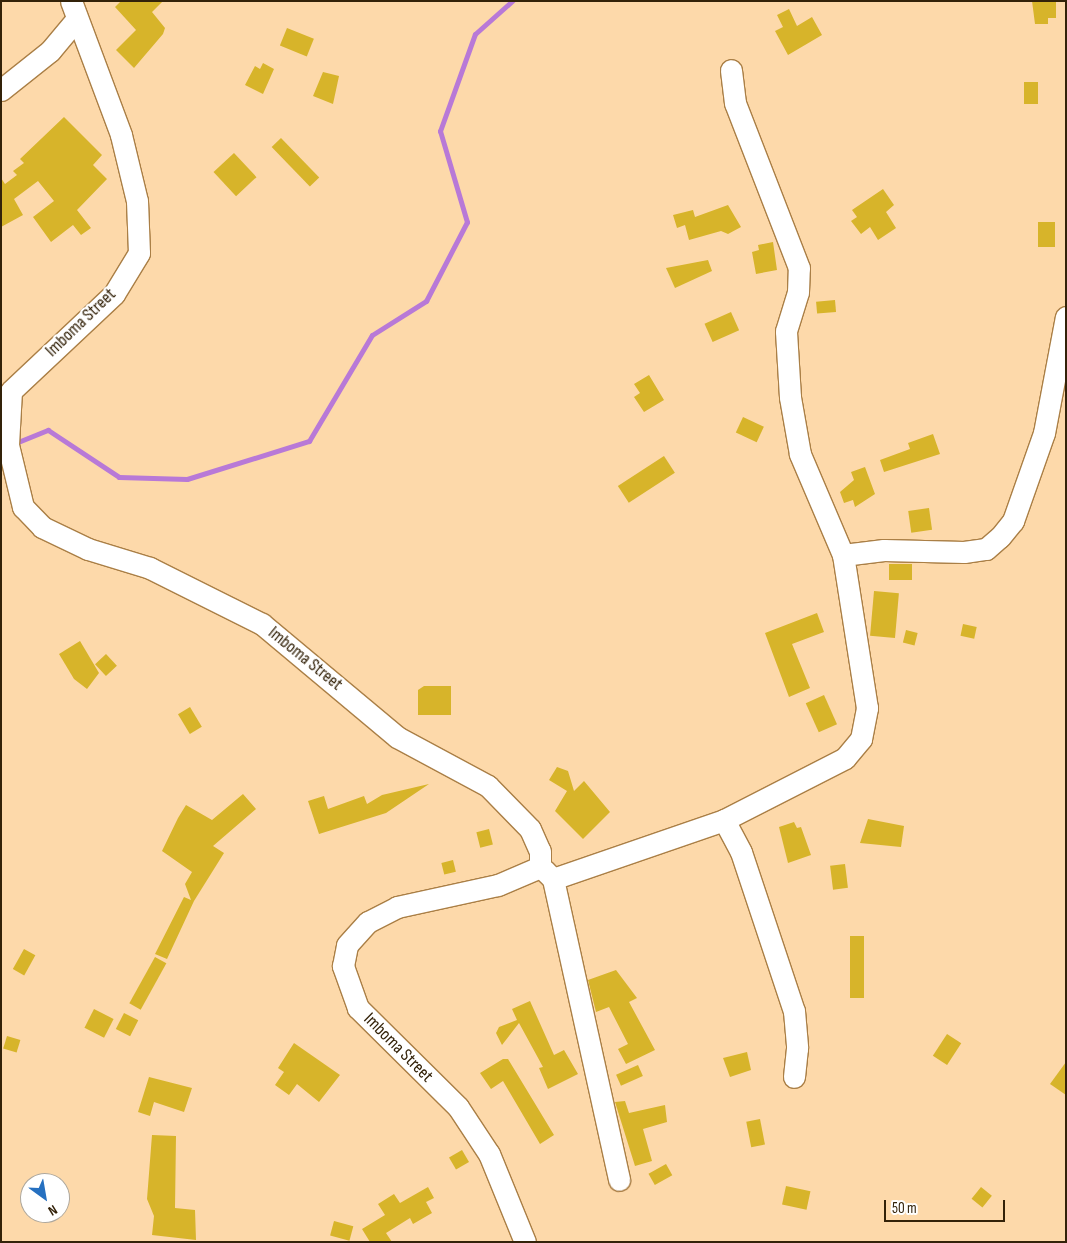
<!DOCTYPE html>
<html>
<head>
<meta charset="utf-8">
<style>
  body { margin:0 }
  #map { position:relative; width:1067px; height:1243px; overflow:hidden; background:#fdd9aa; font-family:"Sofia Sans Condensed",sans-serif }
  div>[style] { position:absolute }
  .stream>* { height:5px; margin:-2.5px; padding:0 2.5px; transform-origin:2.5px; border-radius:2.5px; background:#b879d7 }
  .building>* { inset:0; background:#d7b42a; transform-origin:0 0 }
  .roads { filter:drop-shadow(1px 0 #aa7f46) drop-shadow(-1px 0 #aa7f46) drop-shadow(0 1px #aa7f46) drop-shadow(0 -1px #aa7f46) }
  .minor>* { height:21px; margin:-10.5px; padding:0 10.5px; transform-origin:10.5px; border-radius:10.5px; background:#fff }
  span { translate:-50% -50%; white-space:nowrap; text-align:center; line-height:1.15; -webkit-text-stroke:4.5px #fff; paint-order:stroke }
  .street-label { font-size:18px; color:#332209 }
  .frame { position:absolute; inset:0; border:2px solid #332209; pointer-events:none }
  .north { position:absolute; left:20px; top:1173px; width:50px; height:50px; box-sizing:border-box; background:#fff; border:1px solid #ada79d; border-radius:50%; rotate:148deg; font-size:14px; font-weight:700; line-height:20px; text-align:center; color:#332209 }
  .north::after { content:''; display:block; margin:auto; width:18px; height:22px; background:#2670c0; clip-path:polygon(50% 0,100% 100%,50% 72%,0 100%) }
  .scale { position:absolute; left:884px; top:1200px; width:121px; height:22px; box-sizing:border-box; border:2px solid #332209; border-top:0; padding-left:6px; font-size:15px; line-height:18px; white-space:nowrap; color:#332209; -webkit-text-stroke:4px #fff; paint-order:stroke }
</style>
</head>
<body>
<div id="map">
  <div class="stream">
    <i style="left:13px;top:444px;width:38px;rotate:-22deg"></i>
    <i style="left:48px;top:430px;width:85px;rotate:33.5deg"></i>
    <i style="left:119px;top:477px;width:68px;rotate:1.7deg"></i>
    <i style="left:187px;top:479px;width:128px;rotate:-17.3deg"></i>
    <i style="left:309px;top:441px;width:123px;rotate:-59.3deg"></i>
    <i style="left:372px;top:335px;width:64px;rotate:-32.2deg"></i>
    <i style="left:426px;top:301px;width:89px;rotate:-62.6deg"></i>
    <i style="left:467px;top:222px;width:95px;rotate:-106.5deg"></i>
    <i style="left:440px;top:131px;width:103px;rotate:-70.2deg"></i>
    <i style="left:475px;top:34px;width:50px;rotate:-41.7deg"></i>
  </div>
  <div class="building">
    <i style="clip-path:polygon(121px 1px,163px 1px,152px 12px,165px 28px,163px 34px,134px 68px,116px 50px,136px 30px,115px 7px)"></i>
    <i style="clip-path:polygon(1032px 1px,1056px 1px,1056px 18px,1048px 18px,1048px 24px,1035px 24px)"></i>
    <i style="clip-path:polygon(789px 9px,797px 26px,812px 17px,822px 35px,788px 55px,775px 31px,783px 27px,777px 15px)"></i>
    <i style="left:287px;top:28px;width:29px;height:19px;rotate:22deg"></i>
    <i style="clip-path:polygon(263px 63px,274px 69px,263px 94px,245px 85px,255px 66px,260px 69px)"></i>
    <i style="clip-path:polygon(323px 72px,339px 76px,333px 104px,313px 96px)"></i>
    <i style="left:1024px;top:82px;width:14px;height:22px"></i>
    <i style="clip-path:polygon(64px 117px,102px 155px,93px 165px,107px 179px,77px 210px,91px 228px,81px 235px,73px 225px,51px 242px,33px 217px,54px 201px,38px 181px,14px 199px,23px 215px,1px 227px,1px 178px,5px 184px,17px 175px,13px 171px,24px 163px,20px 159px)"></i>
    <i style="left:281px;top:138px;width:55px;height:13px;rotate:46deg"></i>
    <i style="left:234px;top:153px;width:33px;height:28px;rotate:47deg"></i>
    <i style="clip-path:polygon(883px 189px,894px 205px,886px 212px,896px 228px,878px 240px,870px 227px,861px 234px,851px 221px,857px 217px,852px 210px)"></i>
    <i style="clip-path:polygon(728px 205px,741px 227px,728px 234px,721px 231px,689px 240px,685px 225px,677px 228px,673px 215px,693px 210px,695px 217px)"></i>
    <i style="left:1038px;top:222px;width:17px;height:25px"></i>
    <i style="clip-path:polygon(773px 242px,777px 270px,756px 274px,752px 252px,759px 250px,758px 245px)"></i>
    <i style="clip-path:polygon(708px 260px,712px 271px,675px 288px,666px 268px)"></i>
    <i style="left:835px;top:300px;width:12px;height:19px;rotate:85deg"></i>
    <i style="left:731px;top:312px;width:20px;height:29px;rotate:66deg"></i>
    <i style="clip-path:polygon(649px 375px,664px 400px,644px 412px,634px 397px,640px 393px,634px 384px)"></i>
    <i style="left:743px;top:417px;width:23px;height:17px;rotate:25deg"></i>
    <i style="clip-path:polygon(933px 434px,940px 454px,884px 472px,880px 460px,910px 449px,908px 443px)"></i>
    <i style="left:664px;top:456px;width:20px;height:55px;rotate:57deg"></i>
    <i style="clip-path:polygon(865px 467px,875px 494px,855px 507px,853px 500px,844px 503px,840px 492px,854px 480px,851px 472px)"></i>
    <i style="left:929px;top:508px;width:22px;height:21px;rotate:82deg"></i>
    <i style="left:889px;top:564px;width:23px;height:16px"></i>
    <i style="left:874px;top:591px;width:25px;height:45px;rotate:5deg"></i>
    <i style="clip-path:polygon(817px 613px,824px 632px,792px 644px,810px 688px,789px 697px,765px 633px)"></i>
    <i style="left:963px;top:624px;width:14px;height:12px;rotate:12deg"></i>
    <i style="left:906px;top:630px;width:12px;height:13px;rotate:14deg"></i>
    <i style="clip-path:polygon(80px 641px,99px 673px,87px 689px,74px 679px,59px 654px)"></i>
    <i style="left:106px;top:654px;width:16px;height:15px;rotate:47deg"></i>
    <i style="clip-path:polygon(424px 686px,451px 686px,451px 715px,418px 715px,418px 690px)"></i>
    <i style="left:824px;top:695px;width:32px;height:20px;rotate:66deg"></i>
    <i style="left:190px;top:707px;width:23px;height:14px;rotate:59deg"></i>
    <i style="clip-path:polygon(557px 767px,568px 771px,574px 791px,584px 781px,610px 812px,583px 839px,555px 811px,567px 791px,549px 780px)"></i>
    <i style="clip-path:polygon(429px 784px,386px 813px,319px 834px,308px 801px,324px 796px,328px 809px,364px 796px,367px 804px,382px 795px)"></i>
    <i style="clip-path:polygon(243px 794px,256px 809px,213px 846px,224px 853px,194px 901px,167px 959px,155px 954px,184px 897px,191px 900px,185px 884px,192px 872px,162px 851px,178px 818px,186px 805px,212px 820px)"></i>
    <i style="clip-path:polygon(868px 819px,904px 826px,901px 847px,860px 843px)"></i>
    <i style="clip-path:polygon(794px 822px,797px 828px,801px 827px,811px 855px,788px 863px,779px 827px)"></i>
    <i style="left:489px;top:829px;width:16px;height:13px;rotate:76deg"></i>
    <i style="left:453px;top:860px;width:12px;height:12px;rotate:76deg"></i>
    <i style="left:845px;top:864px;width:24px;height:15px;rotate:83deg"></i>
    <i style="left:864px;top:936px;width:62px;height:14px;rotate:90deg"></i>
    <i style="left:24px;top:949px;width:13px;height:23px;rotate:29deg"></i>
    <i style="left:155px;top:957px;width:13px;height:53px;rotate:29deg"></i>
    <i style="clip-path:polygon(616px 970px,637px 998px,629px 1002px,655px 1050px,626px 1064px,618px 1049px,628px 1044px,609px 1007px,596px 1012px,588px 980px)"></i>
    <i style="clip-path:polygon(530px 1001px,554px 1055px,564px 1050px,578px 1074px,548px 1089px,539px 1068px,543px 1067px,519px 1023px,502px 1045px,496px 1033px,499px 1027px,517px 1020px,512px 1009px)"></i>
    <i style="left:94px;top:1009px;width:22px;height:21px;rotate:27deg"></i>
    <i style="left:124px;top:1013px;width:16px;height:18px;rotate:27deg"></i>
    <i style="left:947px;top:1034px;width:17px;height:26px;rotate:33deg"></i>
    <i style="left:7px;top:1036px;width:14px;height:13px;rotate:17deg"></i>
    <i style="clip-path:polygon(294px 1043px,340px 1075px,319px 1102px,297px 1084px,289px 1095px,275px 1085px,284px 1072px,278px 1068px)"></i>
    <i style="clip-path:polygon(747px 1052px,751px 1070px,730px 1077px,723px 1058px)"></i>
    <i style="clip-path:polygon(503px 1059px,508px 1059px,554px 1135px,540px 1144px,503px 1081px,491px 1089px,480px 1073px)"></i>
    <i style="clip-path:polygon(1066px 1062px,1066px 1095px,1050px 1084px)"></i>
    <i style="left:638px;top:1065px;width:12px;height:24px;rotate:66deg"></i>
    <i style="clip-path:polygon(149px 1077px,192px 1088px,184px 1112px,154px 1102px,150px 1116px,138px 1112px)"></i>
    <i style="clip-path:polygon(625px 1101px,629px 1113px,665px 1105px,667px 1122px,643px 1129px,652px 1161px,635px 1166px,615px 1102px)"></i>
    <i style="left:760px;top:1119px;width:26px;height:14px;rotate:79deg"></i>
    <i style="clip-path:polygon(152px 1135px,176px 1136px,175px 1208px,195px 1210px,196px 1240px,152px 1235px,154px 1216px,147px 1199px)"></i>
    <i style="left:462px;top:1150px;width:14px;height:15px;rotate:60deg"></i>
    <i style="left:666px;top:1164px;width:13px;height:20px;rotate:61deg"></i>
    <i style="left:786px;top:1186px;width:25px;height:19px;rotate:12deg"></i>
    <i style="clip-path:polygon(428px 1187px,434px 1198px,426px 1202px,432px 1213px,413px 1224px,410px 1218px,386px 1233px,392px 1242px,370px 1242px,362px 1229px,385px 1215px,378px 1204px,394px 1194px,400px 1203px)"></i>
    <i style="left:981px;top:1187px;width:14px;height:15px;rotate:39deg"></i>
    <i style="left:334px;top:1221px;width:20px;height:15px;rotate:15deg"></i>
  </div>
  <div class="roads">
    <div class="minor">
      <i style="left:71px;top:1px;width:143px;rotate:69.5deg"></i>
      <i style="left:121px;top:135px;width:68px;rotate:76.4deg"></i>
      <i style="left:137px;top:201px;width:52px;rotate:87.8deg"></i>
      <i style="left:139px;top:253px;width:48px;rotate:121.4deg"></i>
      <i style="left:114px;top:294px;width:141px;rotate:136.7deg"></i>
      <i style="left:11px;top:391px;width:54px;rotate:93.2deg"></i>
      <i style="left:8px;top:445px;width:64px;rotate:76.4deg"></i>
      <i style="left:23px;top:507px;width:28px;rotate:46deg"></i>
      <i style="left:42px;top:527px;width:51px;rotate:25.6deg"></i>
      <i style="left:88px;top:549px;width:65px;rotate:17deg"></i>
      <i style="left:150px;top:568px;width:125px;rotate:26.6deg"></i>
      <i style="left:262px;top:624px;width:176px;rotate:39.9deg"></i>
      <i style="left:397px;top:737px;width:103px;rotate:28.3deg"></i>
      <i style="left:488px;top:786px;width:60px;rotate:45.7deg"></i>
      <i style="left:530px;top:829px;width:24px;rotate:66deg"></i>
      <i style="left:540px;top:851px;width:16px;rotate:90deg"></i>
      <i style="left:1px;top:90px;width:63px;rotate:-38.5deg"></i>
      <i style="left:50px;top:51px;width:40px;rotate:-50deg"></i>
      <i style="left:843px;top:555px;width:41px;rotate:-7deg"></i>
      <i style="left:884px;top:550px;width:80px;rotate:1.4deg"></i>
      <i style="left:964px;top:552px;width:22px;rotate:-8deg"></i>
      <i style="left:986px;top:549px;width:18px;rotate:-41deg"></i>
      <i style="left:1000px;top:537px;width:21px;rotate:-51deg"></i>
      <i style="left:1013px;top:521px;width:93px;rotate:-70.6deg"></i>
      <i style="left:1044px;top:433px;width:118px;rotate:-79.3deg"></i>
      <i style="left:724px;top:820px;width:36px;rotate:62deg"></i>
      <i style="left:741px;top:852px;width:168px;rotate:71.6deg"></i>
      <i style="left:794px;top:1011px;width:37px;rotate:85deg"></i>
      <i style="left:797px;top:1048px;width:29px;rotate:96deg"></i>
      <i style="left:544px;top:870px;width:13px;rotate:45deg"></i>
      <i style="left:553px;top:879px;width:308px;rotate:77.6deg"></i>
      <i style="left:553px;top:879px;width:181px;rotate:-19deg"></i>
      <i style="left:724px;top:820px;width:136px;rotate:-27.1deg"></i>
      <i style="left:845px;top:758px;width:25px;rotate:-50deg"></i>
      <i style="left:861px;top:739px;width:32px;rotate:-79deg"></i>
      <i style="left:867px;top:708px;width:155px;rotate:-98.9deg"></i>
      <i style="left:843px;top:555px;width:110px;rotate:-113.1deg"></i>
      <i style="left:800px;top:454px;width:58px;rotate:-100deg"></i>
      <i style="left:790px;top:397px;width:66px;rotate:-93.5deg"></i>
      <i style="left:786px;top:331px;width:41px;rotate:-72.9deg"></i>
      <i style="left:798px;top:292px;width:24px;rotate:-88deg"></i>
      <i style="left:799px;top:268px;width:177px;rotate:-111.2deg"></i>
      <i style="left:735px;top:103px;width:33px;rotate:-97deg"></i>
      <i style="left:525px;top:1242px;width:95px;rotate:-112.2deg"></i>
      <i style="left:489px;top:1154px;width:56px;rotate:-123.4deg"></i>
      <i style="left:458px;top:1107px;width:141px;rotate:-135.3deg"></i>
      <i style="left:358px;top:1008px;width:45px;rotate:-109.7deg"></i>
      <i style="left:343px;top:966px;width:21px;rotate:-79deg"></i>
      <i style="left:347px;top:945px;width:31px;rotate:-48deg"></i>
      <i style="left:368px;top:922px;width:33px;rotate:-27deg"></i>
      <i style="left:397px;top:907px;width:103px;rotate:-12.3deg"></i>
      <i style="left:498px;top:885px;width:46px;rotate:-23.2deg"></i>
    </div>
  </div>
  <div class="street-label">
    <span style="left:81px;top:323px;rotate:-44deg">Imboma Street</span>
    <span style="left:305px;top:659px;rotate:39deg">Imboma Street</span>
    <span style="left:398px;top:1048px;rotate:45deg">Imboma Street</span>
  </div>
  <div class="frame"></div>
  <div class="north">N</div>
  <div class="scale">50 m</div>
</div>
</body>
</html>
